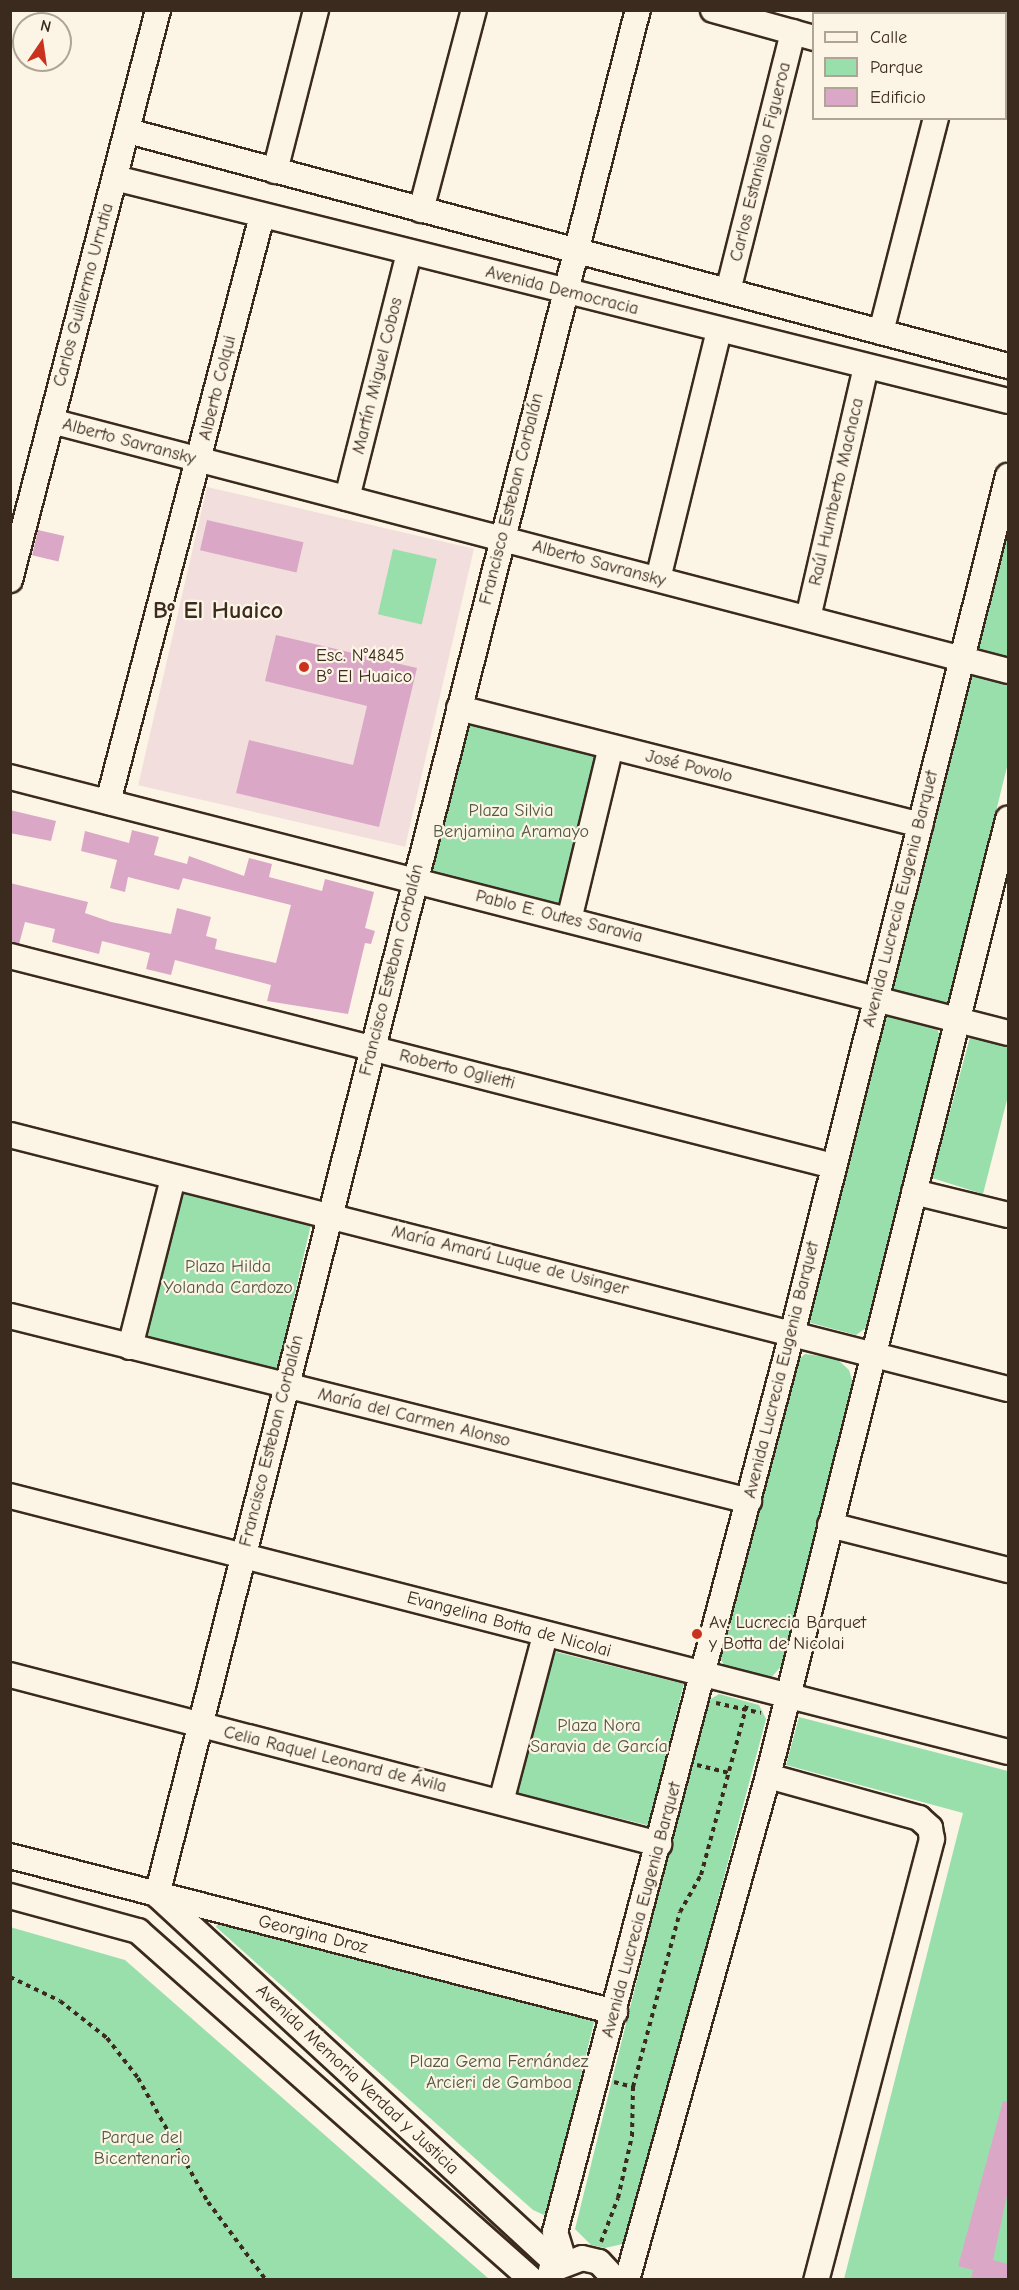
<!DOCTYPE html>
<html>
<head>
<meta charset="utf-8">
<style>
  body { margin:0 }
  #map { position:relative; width:1019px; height:2290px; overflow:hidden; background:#fcf5e5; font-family:"Comic Neue",sans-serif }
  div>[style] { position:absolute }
  .built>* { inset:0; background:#f2dedc; transform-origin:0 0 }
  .green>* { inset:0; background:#99dfac; transform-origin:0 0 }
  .building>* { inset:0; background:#daa8c6; transform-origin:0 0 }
  .path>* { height:4px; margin-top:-2px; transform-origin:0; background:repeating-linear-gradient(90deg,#3b2a1e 0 4.5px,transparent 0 9px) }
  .roads { filter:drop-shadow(2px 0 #3b2a1e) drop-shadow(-2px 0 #3b2a1e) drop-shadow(0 2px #3b2a1e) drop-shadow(0 -2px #3b2a1e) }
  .minor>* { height:24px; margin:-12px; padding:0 12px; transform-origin:12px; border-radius:12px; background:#fcf5e5 }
  .dots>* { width:16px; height:16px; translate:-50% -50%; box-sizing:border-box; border:3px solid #fcf5e5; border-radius:50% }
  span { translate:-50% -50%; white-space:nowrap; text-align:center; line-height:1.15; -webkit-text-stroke:4.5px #fcf5e5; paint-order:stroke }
  .street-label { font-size:18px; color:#3b2a1e }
  .poi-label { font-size:18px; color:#3b2a1e }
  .left { translate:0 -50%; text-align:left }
  .park-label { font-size:18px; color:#525742 }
  .district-label { font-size:24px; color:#3b2a1e; font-weight:700 }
  .frame { position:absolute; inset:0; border:12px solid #3b2a1e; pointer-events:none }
  .legend { position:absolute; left:812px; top:12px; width:195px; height:108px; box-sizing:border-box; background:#fcf5e5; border:2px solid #afa495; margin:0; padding:8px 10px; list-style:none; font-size:18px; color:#3b2a1e }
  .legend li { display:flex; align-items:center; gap:12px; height:30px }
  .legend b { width:30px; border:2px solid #afa495 }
  .north { position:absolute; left:12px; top:12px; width:60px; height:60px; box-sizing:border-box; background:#fcf5e5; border:2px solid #afa495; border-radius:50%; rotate:13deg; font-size:16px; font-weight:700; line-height:24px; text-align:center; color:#3b2a1e }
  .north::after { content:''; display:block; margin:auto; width:21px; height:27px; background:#c8321e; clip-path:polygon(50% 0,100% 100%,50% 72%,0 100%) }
</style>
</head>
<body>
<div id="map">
  <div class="built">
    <i style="left:207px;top:487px;width:274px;height:306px;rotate:13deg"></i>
  </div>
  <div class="green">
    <i style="clip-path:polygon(1008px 527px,1008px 763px,948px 1004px,889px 989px)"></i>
    <i style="left:393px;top:549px;width:45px;height:67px;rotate:13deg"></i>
    <i style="left:459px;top:708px;width:157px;height:178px;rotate:14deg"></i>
    <i style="clip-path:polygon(888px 1014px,935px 1025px,943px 1042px,866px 1328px,856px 1335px,811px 1323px,804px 1314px,879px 1023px)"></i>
    <i style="clip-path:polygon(970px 1037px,1008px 1047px,1008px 1096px,983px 1194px,932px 1178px)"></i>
    <i style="left:181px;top:1187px;width:135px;height:156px;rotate:13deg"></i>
    <i style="clip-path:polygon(805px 1354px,836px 1358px,849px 1370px,854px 1386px,782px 1665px,771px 1678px,726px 1669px,717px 1652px,789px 1368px)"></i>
    <i style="left:548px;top:1650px;width:140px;height:146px;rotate:14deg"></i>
    <i style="clip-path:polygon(719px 1694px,759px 1705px,766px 1719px,627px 2243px,605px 2248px,591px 2245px,575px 2229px,706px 1702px)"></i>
    <i style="clip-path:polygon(799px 1717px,1008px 1771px,1008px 2279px,844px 2279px,963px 1813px,786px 1765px)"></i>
    <i style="clip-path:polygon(220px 1917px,595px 2018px,548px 2211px,544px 2215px,533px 2210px,216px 1927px)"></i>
    <i style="clip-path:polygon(10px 1927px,125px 1960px,489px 2279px,11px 2279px)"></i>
  </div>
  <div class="building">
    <i style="left:207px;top:520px;width:99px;height:31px;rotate:13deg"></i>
    <i style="left:38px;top:530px;width:27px;height:26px;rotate:13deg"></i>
    <i style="clip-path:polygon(276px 635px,417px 668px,379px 827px,236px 793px,249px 740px,353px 765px,367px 706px,265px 681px)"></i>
    <i style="clip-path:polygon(10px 810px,56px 821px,51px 841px,10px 833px)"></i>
    <i style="clip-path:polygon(132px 830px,159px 837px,154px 855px,187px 864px,189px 856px,244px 876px,249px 858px,272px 864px,269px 877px,322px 891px,325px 879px,374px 892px,365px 928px,375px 931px,371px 944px,365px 943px,348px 1014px,267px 1001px,271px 985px,175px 960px,171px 975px,146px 969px,150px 953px,102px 941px,99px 954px,52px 942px,55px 929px,25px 922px,19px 944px,10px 942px,10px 883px,88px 902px,85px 913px,111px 922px,171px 934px,177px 908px,211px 917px,206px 936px,217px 939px,215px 949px,276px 963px,291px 905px,183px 878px,179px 890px,128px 877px,125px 892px,110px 888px,117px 860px,81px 851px,85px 831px,129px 843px)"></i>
    <i style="clip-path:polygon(1003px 2101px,1008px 2102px,1008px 2191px,993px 2260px,1008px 2264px,1008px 2280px,971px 2280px,973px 2270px,958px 2266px)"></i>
  </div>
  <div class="path">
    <i style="left:716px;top:1703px;width:46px;rotate:12.5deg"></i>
    <i style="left:697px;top:1765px;width:32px;rotate:14deg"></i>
    <i style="left:10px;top:1977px;width:55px;rotate:25.6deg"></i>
    <i style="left:60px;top:2001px;width:60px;rotate:38.2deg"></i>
    <i style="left:107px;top:2038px;width:51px;rotate:52.2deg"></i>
    <i style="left:138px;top:2078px;width:142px;rotate:60.6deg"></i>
    <i style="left:208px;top:2202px;width:97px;rotate:53.4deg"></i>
    <i style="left:614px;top:2082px;width:20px;rotate:15deg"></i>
    <i style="left:601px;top:2242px;width:47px;rotate:-68.9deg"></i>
    <i style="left:618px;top:2198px;width:64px;rotate:-77.3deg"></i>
    <i style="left:632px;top:2136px;width:49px;rotate:-88.8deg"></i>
    <i style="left:633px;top:2087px;width:181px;rotate:-75deg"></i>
    <i style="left:680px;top:1912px;width:43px;rotate:-60.4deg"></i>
    <i style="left:701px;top:1875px;width:176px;rotate:-74.9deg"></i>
  </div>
  <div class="roads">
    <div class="minor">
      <i style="left:713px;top:10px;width:105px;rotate:15.5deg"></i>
      <i style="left:1006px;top:89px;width:2px;rotate:27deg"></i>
      <i style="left:128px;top:131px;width:911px;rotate:14.95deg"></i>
      <i style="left:275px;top:171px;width:166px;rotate:-75.7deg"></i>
      <i style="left:115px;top:178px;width:920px;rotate:14.02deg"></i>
      <i style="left:421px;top:210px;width:207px;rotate:-75.2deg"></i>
      <i style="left:728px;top:291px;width:267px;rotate:-75.9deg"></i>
      <i style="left:881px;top:332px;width:221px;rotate:-75.6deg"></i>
      <i style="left:51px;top:421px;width:989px;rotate:14.64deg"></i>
      <i style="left:347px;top:498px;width:253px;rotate:-75.8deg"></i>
      <i style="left:658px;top:579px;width:256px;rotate:-76.2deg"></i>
      <i style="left:10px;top:580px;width:589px;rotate:-75.44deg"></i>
      <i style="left:808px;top:618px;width:258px;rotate:-77deg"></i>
      <i style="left:459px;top:708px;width:476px;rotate:14.2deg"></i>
      <i style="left:10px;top:777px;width:1030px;rotate:14.39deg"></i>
      <i style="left:108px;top:802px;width:606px;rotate:-75.28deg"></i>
      <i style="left:569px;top:920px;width:178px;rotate:-76.4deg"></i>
      <i style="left:10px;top:956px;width:849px;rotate:14.31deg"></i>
      <i style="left:10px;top:1135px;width:1030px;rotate:14.28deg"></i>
      <i style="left:914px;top:1192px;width:97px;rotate:13.7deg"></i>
      <i style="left:10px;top:1316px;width:762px;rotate:14.05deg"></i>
      <i style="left:130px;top:1347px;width:174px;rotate:-75.7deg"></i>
      <i style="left:10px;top:1496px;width:1030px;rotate:14.39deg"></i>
      <i style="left:830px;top:1525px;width:184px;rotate:14.2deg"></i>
      <i style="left:10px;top:1675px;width:671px;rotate:14.6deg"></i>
      <i style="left:768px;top:1776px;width:157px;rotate:15.5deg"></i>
      <i style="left:919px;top:1818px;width:15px;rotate:42deg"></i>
      <i style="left:930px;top:1828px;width:11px;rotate:80deg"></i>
      <i style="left:932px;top:1839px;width:456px;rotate:104.7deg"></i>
      <i style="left:501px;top:1802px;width:173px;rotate:-75.2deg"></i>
      <i style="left:10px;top:1856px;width:625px;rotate:14.46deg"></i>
      <i style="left:157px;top:1895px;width:1945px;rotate:-75.69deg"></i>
      <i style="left:10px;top:1896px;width:133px;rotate:15.3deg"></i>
      <i style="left:138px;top:1931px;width:526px;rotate:41.53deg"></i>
      <i style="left:158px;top:1896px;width:544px;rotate:42.69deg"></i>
      <i style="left:564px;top:2261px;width:30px;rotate:-107deg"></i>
      <i style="left:555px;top:2232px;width:929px;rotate:-75.22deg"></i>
      <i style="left:792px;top:1334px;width:885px;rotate:-75.87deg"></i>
      <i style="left:551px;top:2270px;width:33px;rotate:-21deg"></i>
      <i style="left:582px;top:2258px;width:17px;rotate:13deg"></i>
      <i style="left:599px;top:2262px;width:25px;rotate:47deg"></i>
      <i style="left:627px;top:2280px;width:523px;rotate:-74.37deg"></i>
      <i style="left:768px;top:1776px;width:987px;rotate:-75.92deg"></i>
    </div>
  </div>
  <div class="dots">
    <i style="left:304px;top:667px;background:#c8321e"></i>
    <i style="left:697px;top:1634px;background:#c8321e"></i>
  </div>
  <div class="street-label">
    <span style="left:761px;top:162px;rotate:-76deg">Carlos Estanislao Figueroa</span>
    <span style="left:562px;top:291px;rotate:14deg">Avenida Democracia</span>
    <span style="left:84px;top:295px;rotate:-75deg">Carlos Guillermo Urrutia</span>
    <span style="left:378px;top:376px;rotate:-76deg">Martín Miguel Cobos</span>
    <span style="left:218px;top:388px;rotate:-76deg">Alberto Colqui</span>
    <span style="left:129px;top:442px;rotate:15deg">Alberto Savransky</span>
    <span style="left:837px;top:492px;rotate:-77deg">Raúl Humberto Machaca</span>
    <span style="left:512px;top:499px;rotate:-76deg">Francisco Esteban Corbalán</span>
    <span style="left:599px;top:564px;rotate:15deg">Alberto Savransky</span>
    <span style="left:689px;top:767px;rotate:14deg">José Povolo</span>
    <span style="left:901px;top:899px;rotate:-76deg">Avenida Lucrecia Eugenia Barquet</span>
    <span style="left:559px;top:917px;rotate:14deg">Pablo E. Outes Saravia</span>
    <span style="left:392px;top:970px;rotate:-76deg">Francisco Esteban Corbalán</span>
    <span style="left:457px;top:1070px;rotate:14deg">Roberto Oglietti</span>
    <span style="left:510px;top:1261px;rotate:14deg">María Amarú Luque de Usinger</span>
    <span style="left:782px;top:1370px;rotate:-76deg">Avenida Lucrecia Eugenia Barquet</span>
    <span style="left:414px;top:1418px;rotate:14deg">María del Carmen Alonso</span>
    <span style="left:272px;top:1441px;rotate:-76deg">Francisco Esteban Corbalán</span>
    <span style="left:509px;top:1625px;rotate:15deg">Evangelina Botta de Nicolai</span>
    <span style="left:335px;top:1760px;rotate:14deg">Celia Raquel Leonard de Ávila</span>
    <span style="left:642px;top:1910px;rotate:-75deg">Avenida Lucrecia Eugenia Barquet</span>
    <span style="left:313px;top:1935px;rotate:14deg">Georgina Droz</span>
    <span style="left:357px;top:2080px;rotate:43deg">Avenida Memoria Verdad y Justicia</span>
  </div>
  <div class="poi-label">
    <span class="left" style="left:316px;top:667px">Esc. N°4845<br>B° El Huaico</span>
    <span class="left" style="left:709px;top:1634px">Av. Lucrecia Barquet<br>y Botta de Nicolai</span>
  </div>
  <div class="park-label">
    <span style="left:511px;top:822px">Plaza Silvia<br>Benjamina Aramayo</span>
    <span style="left:228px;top:1278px">Plaza Hilda<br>Yolanda Cardozo</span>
    <span style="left:599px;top:1737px">Plaza Nora<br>Saravia de García</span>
    <span style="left:499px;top:2073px">Plaza Gema Fernández<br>Arcieri de Gamboa</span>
    <span style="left:142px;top:2149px">Parque del<br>Bicentenario</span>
  </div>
  <div class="district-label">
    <span style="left:218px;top:611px">Bº El Huaico</span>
  </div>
  <div class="frame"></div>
  <ul class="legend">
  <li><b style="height:8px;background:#fcf5e5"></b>Calle</li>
  <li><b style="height:16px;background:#99dfac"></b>Parque</li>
  <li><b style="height:16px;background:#daa8c6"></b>Edificio</li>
  </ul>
  <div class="north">N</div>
</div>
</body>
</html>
